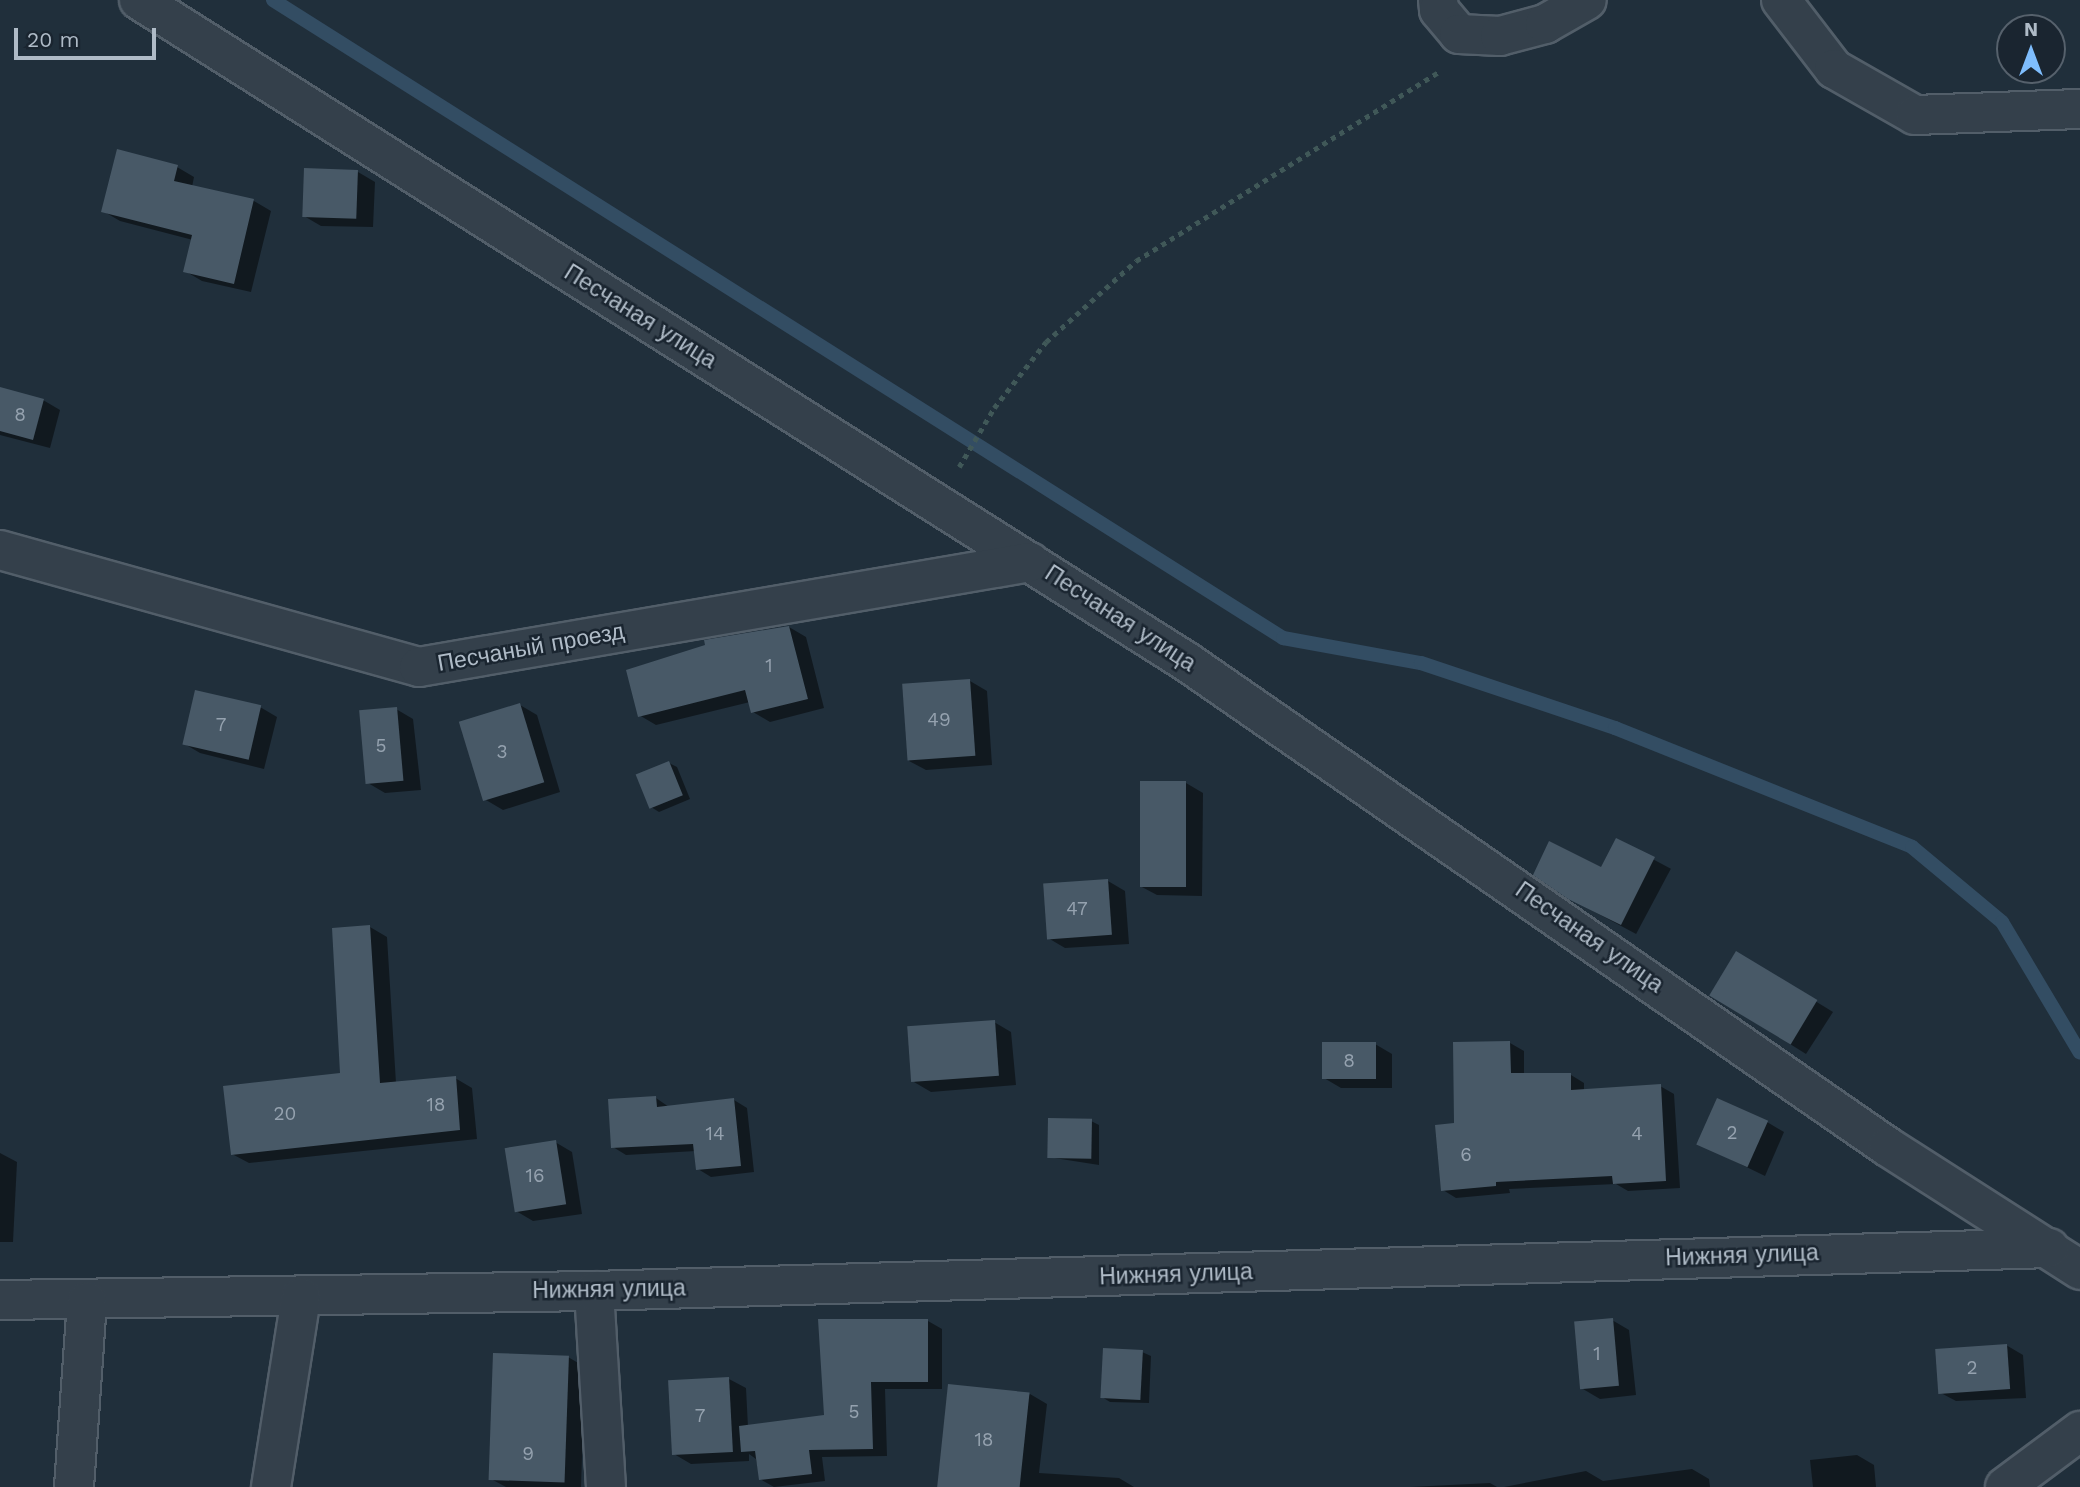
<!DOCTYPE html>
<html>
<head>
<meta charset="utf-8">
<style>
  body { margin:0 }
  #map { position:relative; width:2080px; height:1487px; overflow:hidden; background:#202f3b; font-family:"Work Sans",sans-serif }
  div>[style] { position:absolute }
  .shadow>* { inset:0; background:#0007; transform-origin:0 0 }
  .stream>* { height:14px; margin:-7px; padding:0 7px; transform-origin:7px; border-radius:7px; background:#334d63 }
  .building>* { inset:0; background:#485967; transform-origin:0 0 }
  .path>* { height:4.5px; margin-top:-2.25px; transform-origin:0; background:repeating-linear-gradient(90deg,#405858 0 5px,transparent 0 10px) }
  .roads { filter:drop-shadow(2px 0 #525e69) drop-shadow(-2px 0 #525e69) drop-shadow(0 2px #525e69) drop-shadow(0 -2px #525e69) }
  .minor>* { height:38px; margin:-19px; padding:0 19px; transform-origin:19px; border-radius:19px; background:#34404b }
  span { translate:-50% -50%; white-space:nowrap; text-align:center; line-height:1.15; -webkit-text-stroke:5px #1a2530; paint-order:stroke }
  .number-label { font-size:19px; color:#95a2af }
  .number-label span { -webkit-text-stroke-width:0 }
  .street-label { font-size:23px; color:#afbbc7 }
  .north { position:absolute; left:1996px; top:14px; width:70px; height:70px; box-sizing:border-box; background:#1a2530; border:2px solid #56616c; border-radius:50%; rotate:0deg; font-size:19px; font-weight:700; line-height:28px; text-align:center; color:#afbbc7 }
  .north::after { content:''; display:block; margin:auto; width:24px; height:32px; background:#7ebdfd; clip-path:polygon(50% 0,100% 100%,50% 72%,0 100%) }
  .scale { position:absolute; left:14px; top:28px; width:142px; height:32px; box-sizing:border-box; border:4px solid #afbbc7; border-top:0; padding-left:9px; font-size:21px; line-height:24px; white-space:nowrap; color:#afbbc7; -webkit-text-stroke:5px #1a2530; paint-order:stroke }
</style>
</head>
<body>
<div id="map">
  <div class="shadow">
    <i style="clip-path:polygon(177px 167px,194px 177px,192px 187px,254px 201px,271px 211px,251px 292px,202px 281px,185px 271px,193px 240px,120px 221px,103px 211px)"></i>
    <i style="clip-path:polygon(358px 172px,375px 182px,373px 227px,321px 226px,304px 216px)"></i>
    <i style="clip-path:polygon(0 389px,43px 400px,60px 410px,50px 448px,0 435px)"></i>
    <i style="clip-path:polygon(789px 627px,806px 637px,824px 708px,770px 722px,753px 712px,750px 702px,656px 725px,639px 715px)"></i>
    <i style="clip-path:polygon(970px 681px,987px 691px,992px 765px,926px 770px,909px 761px)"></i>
    <i style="clip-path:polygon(520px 705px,537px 715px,560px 792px,503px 810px,486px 800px)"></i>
    <i style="clip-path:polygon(260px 707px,277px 717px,264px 769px,200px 753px,183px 743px)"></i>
    <i style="clip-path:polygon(396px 709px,413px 719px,421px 790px,385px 793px,368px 783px)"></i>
    <i style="clip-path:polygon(669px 763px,677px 767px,690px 799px,659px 812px,651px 807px)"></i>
    <i style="clip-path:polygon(1186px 783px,1203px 793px,1202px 896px,1157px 895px,1140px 886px)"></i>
    <i style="left:1617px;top:840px;width:61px;height:74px;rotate:28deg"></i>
    <i style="clip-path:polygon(1108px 881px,1125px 891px,1129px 944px,1065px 948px,1048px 938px)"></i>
    <i style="clip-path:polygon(370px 927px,387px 937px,396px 1083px,455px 1078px,472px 1088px,477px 1139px,249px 1163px,232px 1154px,342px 1075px)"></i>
    <i style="clip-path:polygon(1753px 963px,1833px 1012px,1806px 1054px,1790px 1044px)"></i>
    <i style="clip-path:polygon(994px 1022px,1011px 1032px,1016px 1085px,931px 1092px,914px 1082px)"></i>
    <i style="clip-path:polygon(1510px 1043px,1524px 1051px,1524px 1075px,1571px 1075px,1584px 1083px,1584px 1090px,1660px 1086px,1674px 1094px,1680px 1188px,1628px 1191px,1616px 1184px,1509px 1189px,1510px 1193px,1456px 1198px,1443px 1190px,1456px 1124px)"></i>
    <i style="clip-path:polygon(1375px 1044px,1392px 1054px,1392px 1088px,1341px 1088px,1324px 1078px)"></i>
    <i style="clip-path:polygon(656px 1098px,669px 1107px,734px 1100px,747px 1108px,754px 1172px,711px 1177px,698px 1169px,696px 1151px,626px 1155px,613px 1147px)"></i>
    <i style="clip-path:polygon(1091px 1121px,1099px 1125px,1099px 1165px,1048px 1157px)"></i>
    <i style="clip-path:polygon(1767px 1122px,1784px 1132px,1765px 1176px,1699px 1144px)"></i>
    <i style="clip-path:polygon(555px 1142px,572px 1152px,582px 1214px,533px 1221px,516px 1211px)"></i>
    <i style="clip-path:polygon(0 1153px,17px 1162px,13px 1242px,0 1242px)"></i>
    <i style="clip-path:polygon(1612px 1320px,1629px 1330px,1636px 1395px,1600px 1399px,1583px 1389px)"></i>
    <i style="clip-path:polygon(928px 1321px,942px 1329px,942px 1389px,885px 1389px,887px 1456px,822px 1457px,825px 1481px,774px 1487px,760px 1479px,756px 1459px,749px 1454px,749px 1461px,691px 1464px,674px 1454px,729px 1379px,746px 1388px,748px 1427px,826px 1416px)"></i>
    <i style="clip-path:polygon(2006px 1345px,2023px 1355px,2026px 1398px,1956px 1401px,1939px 1392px)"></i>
    <i style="clip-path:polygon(1142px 1352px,1151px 1356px,1149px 1403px,1110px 1402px,1102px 1397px)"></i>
    <i style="clip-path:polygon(568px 1357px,585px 1367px,581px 1487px,506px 1487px,491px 1479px)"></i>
    <i style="clip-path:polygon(1030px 1394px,1047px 1404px,1039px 1473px,1119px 1478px,1134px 1487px,939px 1487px)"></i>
    <i style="clip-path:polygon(1857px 1455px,1874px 1465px,1876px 1487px,1813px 1487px,1810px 1460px)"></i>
    <i style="clip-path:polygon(1692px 1469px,1709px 1479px,1710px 1487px,1504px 1487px,1586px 1471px,1603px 1481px)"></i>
    <i style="clip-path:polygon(1490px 1483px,1497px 1487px,1410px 1487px)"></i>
  </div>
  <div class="stream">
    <i style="left:273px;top:0;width:1195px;rotate:32.28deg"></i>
    <i style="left:1283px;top:638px;width:140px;rotate:10.3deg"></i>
    <i style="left:1421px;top:663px;width:205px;rotate:18.5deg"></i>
    <i style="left:1615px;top:728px;width:320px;rotate:21.8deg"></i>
    <i style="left:1912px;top:847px;width:117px;rotate:39.8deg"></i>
    <i style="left:2002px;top:922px;width:152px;rotate:59.2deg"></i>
  </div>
  <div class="building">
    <i style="clip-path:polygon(117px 149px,178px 165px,174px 181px,254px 199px,234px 284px,183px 272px,192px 235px,101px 212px)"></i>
    <i style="left:304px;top:168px;width:54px;height:49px;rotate:2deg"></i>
    <i style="clip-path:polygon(0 387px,44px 399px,33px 440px,0 431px)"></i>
    <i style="clip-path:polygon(789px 626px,808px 699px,751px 713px,745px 690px,638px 717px,626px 670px,705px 645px,704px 640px)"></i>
    <i style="left:970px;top:679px;width:77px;height:68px;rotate:86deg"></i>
    <i style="left:195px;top:690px;width:68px;height:56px;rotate:13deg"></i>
    <i style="left:520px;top:703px;width:83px;height:64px;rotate:73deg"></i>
    <i style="left:397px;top:707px;width:74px;height:38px;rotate:85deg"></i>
    <i style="left:669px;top:761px;width:37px;height:36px;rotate:68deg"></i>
    <i style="left:1140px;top:781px;width:46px;height:106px"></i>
    <i style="clip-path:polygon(1616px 838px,1655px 857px,1621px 925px,1568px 899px,1533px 875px,1549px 841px,1601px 867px)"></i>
    <i style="left:1108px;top:879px;width:56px;height:65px;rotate:86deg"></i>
    <i style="clip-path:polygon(370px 925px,380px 1083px,456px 1076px,460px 1130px,231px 1155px,223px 1086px,340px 1073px,332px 928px)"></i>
    <i style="left:1736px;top:951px;width:95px;height:52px;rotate:31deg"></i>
    <i style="left:995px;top:1020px;width:56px;height:88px;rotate:86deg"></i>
    <i style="clip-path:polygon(1510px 1041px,1511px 1073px,1571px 1073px,1571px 1090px,1661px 1084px,1666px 1181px,1613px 1184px,1612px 1176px,1496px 1182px,1496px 1186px,1441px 1191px,1435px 1125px,1454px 1123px,1453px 1042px)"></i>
    <i style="left:1322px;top:1042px;width:54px;height:37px"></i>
    <i style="clip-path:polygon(656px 1096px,657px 1107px,734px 1098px,741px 1166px,696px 1170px,693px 1144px,611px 1148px,608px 1099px)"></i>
    <i style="left:1717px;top:1098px;width:56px;height:51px;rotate:24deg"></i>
    <i style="left:1048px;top:1118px;width:44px;height:40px;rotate:1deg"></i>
    <i style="left:556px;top:1140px;width:65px;height:52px;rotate:81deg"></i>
    <i style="left:1613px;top:1318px;width:68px;height:39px;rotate:85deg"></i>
    <i style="clip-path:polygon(818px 1319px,928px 1319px,928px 1382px,871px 1382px,873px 1449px,809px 1450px,812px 1474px,759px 1480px,755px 1451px,741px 1452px,739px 1426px,824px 1415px)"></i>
    <i style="left:2007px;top:1344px;width:45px;height:72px;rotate:86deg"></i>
    <i style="left:1103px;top:1348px;width:40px;height:50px;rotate:3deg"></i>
    <i style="left:493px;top:1353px;width:76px;height:127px;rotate:2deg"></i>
    <i style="left:729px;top:1377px;width:75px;height:61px;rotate:87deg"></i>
    <i style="left:948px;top:1384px;width:82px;height:104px;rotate:6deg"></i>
  </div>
  <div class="path">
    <i style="left:959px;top:467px;width:69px;rotate:-59.3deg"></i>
    <i style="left:994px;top:408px;width:84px;rotate:-51.8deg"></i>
    <i style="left:1046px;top:342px;width:121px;rotate:-42deg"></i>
    <i style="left:1136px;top:261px;width:357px;rotate:-32deg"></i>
  </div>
  <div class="roads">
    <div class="minor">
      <i style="left:139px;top:0;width:1240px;rotate:32.28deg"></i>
      <i style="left:1187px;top:662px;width:852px;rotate:34.68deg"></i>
      <i style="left:1888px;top:1147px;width:228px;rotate:32.6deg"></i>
      <i style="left:1438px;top:0;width:10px;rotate:84deg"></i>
      <i style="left:1439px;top:10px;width:31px;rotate:50deg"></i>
      <i style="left:1459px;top:34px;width:41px;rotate:2.8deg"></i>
      <i style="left:1500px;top:36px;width:47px;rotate:-14.9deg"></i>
      <i style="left:1545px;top:24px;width:48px;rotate:-29.7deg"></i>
      <i style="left:1781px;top:0;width:87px;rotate:52.5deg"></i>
      <i style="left:1834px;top:69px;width:93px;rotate:29.6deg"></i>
      <i style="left:1915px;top:115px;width:165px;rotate:-2.1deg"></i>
      <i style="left:0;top:550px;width:435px;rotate:15.6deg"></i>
      <i style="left:419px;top:667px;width:620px;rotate:-9.75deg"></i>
      <i style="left:594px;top:1291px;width:196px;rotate:86.5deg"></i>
      <i style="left:0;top:1300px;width:594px;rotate:-0.87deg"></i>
      <i style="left:594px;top:1291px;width:1456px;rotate:-1.69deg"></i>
      <i style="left:74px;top:1487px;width:186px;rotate:-86deg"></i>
      <i style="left:271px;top:1487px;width:192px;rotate:-81deg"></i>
      <i style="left:2005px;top:1487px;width:94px;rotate:-36.7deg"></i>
    </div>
  </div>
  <div class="number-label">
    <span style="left:20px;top:415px">8</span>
    <span style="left:769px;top:666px">1</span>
    <span style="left:939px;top:720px">49</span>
    <span style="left:221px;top:725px">7</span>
    <span style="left:381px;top:746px">5</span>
    <span style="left:502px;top:752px">3</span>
    <span style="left:1077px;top:909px">47</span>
    <span style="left:1349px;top:1061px">8</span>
    <span style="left:436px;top:1105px">18</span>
    <span style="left:285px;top:1114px">20</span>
    <span style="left:1732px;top:1133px">2</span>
    <span style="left:715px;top:1134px">14</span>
    <span style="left:1637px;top:1134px">4</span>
    <span style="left:1466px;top:1155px">6</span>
    <span style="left:535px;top:1176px">16</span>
    <span style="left:1597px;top:1354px">1</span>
    <span style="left:1972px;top:1368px">2</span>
    <span style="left:854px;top:1412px">5</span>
    <span style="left:700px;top:1416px">7</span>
    <span style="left:984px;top:1440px">18</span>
    <span style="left:528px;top:1454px">9</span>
  </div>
  <div class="street-label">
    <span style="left:640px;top:317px;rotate:32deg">Песчаная улица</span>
    <span style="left:1120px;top:619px;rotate:33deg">Песчаная улица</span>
    <span style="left:531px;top:648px;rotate:-10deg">Песчаный проезд</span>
    <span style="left:1589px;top:938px;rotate:35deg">Песчаная улица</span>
    <span style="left:1742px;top:1256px;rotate:-2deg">Нижняя улица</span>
    <span style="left:1176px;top:1275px;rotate:-2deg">Нижняя улица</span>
    <span style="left:609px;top:1290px;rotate:-1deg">Нижняя улица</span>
  </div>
  <div class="north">N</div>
  <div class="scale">20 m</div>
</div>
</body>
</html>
